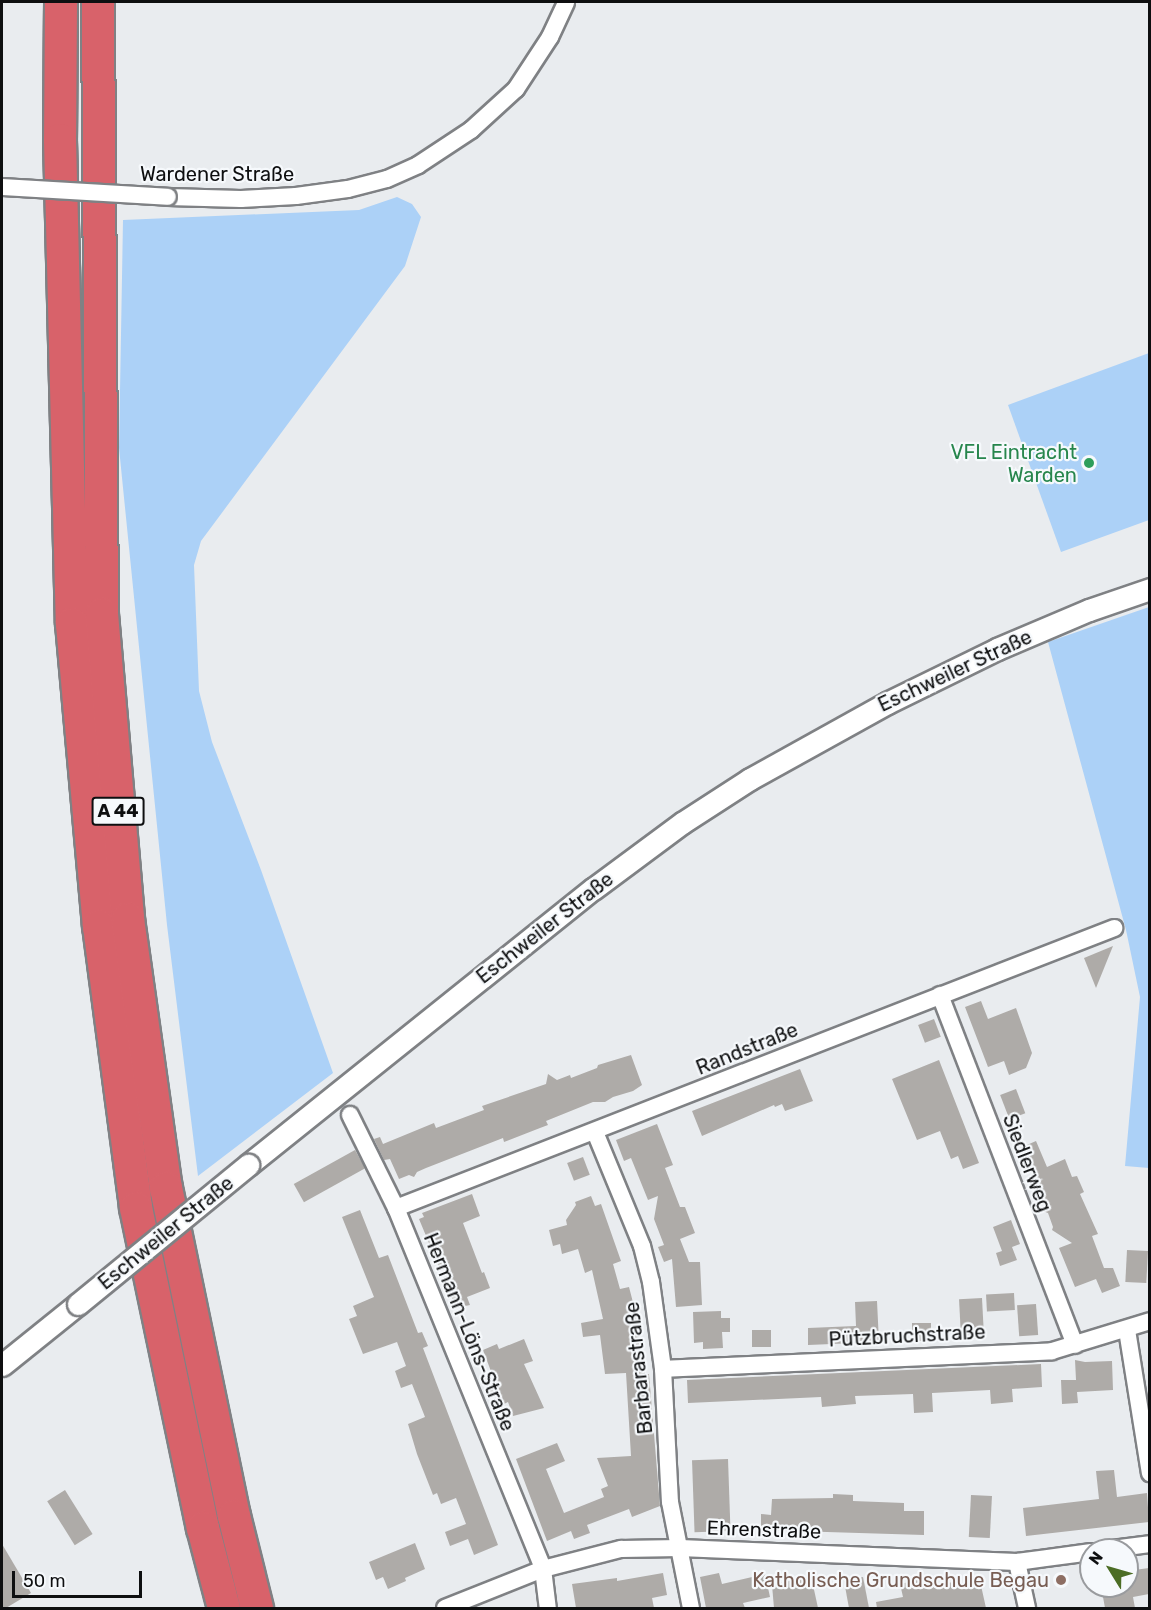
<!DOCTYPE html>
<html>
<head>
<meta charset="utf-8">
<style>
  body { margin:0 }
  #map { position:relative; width:1151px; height:1610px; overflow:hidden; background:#e9ecef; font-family:Rubik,sans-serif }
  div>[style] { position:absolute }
  .green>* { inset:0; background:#acd1f7 }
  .building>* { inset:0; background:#aeaba8; transform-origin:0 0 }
  .roads { filter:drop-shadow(2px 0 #7f8184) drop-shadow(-2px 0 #7f8184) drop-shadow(0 2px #7f8184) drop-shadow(0 -2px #7f8184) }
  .minor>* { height:16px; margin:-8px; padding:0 8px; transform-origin:8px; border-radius:8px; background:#fff }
  .tertiary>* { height:21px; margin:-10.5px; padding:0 10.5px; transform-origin:10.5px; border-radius:10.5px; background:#fff }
  .motorway>* { height:32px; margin:-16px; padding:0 16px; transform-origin:16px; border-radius:16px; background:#d8626a }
  .bridges { filter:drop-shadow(2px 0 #7f8184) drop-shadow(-2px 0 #7f8184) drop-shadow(0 2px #7f8184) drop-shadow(0 -2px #7f8184) }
  .minor-bridge>* { height:16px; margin:-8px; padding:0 8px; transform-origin:8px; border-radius:8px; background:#fff }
  .tertiary-bridge>* { height:21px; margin:-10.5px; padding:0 10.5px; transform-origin:10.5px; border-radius:10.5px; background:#fff }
  .dots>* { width:16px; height:16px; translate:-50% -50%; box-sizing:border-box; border:3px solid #f6f9fc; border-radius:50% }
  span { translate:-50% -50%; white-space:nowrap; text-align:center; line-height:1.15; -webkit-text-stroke:4.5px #f6f9fc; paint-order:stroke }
  .shield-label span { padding:2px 4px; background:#f6f9fc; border:2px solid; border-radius:4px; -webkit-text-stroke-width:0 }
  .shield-label { font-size:18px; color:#0e0f10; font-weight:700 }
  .street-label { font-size:20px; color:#0e0f10 }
  .leisure-label { font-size:20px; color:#27864d }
  .right { translate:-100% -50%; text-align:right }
  .education-label { font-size:20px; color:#785e54 }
  .frame { position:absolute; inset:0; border:3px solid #0e0f10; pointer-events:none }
  .north { position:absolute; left:1079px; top:1538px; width:60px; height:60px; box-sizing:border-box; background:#f6f9fc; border:2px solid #999b9e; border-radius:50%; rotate:307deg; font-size:16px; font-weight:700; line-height:24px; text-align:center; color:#0e0f10 }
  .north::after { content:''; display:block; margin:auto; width:21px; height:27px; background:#4c6d25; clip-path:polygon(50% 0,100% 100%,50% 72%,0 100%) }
  .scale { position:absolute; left:12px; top:1571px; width:130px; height:27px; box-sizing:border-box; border:3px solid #0e0f10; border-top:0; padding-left:8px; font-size:18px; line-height:21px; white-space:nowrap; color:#0e0f10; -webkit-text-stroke:4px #f6f9fc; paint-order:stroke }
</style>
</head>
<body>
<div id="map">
  <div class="green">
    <i style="clip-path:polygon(397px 197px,412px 204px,421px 217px,405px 266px,201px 541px,194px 565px,199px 691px,212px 742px,261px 870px,333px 1073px,198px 1176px,167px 925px,119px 448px,123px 220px,359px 210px)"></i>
    <i style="clip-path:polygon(1149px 353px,1149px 520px,1061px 552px,1008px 405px)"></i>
    <i style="clip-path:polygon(1149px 607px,1150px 607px,1149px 1168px,1125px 1166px,1140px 997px,1126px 930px,1048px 642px)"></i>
  </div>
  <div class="building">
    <i style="clip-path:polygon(1113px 946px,1096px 988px,1084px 958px)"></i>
    <i style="clip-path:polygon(981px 1001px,988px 1019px,1016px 1008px,1032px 1053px,1026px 1068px,1009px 1075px,1004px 1061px,988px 1067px,965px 1007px)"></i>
    <i style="left:934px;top:1019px;width:19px;height:17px;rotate:69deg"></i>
    <i style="clip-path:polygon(631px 1055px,642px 1085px,633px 1091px,613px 1097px,605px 1102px,593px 1102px,546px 1121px,548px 1125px,540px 1128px,504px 1142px,503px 1138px,426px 1168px,417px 1172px,414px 1177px,409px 1175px,399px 1179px,390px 1159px,384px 1160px,374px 1139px,380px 1137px,383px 1144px,434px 1123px,436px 1128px,484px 1110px,482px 1106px,546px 1084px,548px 1074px,557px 1080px,570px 1075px,571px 1078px,597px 1068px,598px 1065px)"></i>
    <i style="clip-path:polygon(939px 1060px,979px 1163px,963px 1169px,958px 1156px,951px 1159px,940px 1131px,917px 1140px,892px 1079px)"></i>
    <i style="clip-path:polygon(800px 1069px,813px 1101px,785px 1111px,782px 1104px,775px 1107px,774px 1105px,702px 1136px,692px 1111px)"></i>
    <i style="left:1016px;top:1089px;width:26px;height:17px;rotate:69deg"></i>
    <i style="clip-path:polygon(657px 1124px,673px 1165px,665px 1168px,680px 1207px,685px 1207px,695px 1233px,680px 1239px,689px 1262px,700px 1262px,702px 1305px,676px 1307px,672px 1259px,664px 1262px,658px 1247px,664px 1245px,654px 1219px,658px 1196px,648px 1200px,631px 1158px,624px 1161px,616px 1140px)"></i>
    <i style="clip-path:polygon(1036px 1141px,1047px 1167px,1065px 1159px,1072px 1177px,1077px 1176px,1084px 1192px,1080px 1194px,1098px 1234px,1092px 1236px,1104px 1268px,1113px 1268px,1120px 1286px,1102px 1293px,1096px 1279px,1075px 1287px,1059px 1248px,1072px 1243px,1052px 1230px,1053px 1227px,1048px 1213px,1043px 1211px,1047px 1204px,1034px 1172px,1030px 1173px,1020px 1148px)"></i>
    <i style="left:355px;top:1150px;width:21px;height:70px;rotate:61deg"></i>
    <i style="left:583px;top:1157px;width:19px;height:17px;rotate:69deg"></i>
    <i style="clip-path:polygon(472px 1194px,480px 1216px,463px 1223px,482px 1273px,484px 1272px,490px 1288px,467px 1297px,470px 1305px,456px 1308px,419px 1219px,424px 1217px,422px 1213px)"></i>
    <i style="clip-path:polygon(591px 1196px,595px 1206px,601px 1204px,621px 1261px,613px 1264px,620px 1289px,629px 1287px,636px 1314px,645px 1374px,649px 1374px,660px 1506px,632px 1517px,629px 1509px,587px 1525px,590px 1533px,574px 1539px,571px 1531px,547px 1541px,516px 1459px,557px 1443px,565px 1461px,546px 1469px,564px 1513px,604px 1497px,601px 1489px,608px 1486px,597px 1458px,631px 1456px,626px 1373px,605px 1374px,600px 1335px,583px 1337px,581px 1323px,603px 1319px,592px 1270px,585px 1273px,578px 1249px,562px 1254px,560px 1244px,553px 1246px,549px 1230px,567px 1225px,566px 1220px,576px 1205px,575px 1202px)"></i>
    <i style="clip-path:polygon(360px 1210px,379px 1258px,388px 1255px,418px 1333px,422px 1332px,428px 1346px,423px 1348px,498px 1545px,474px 1555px,468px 1539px,450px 1546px,445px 1532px,466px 1524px,456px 1498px,441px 1504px,437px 1493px,433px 1495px,417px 1454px,408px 1424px,425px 1417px,412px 1384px,401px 1388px,395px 1371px,406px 1366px,397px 1342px,363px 1354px,349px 1319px,357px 1316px,353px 1306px,374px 1297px,342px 1217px)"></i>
    <i style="clip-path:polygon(1011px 1220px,1020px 1244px,1012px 1247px,1017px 1260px,1000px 1266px,996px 1253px,1002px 1251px,993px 1227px)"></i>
    <i style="left:1127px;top:1250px;width:21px;height:32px;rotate:3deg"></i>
    <i style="left:1014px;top:1293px;width:17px;height:28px;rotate:87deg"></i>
    <i style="left:982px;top:1298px;width:40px;height:23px;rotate:87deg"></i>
    <i style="clip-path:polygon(877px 1301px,879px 1342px,808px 1345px,808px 1328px,856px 1326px,855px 1302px)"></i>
    <i style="left:1036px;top:1304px;width:31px;height:19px;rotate:86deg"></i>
    <i style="clip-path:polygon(721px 1311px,721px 1318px,730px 1318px,730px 1332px,722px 1332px,723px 1348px,703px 1349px,703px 1342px,694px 1343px,693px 1312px)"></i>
    <i style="left:912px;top:1323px;width:19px;height:18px"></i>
    <i style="left:752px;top:1330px;width:19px;height:17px"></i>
    <i style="clip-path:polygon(524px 1339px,533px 1361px,524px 1364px,544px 1408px,513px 1416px,508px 1402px,504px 1404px,500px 1393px,490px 1397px,482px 1378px,492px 1374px,483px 1350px,497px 1344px,499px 1349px)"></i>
    <i style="clip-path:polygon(1075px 1360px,1085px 1362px,1112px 1361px,1113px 1390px,1077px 1392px,1078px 1403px,1062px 1404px,1061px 1380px,1076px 1380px)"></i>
    <i style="clip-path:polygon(1041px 1364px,1042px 1387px,1012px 1389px,1013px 1402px,991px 1404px,990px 1390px,932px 1393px,933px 1412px,914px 1413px,913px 1394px,855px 1396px,856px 1404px,822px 1407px,821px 1397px,688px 1403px,687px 1380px)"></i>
    <i style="left:728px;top:1459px;width:72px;height:36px;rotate:88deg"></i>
    <i style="clip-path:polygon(1114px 1470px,1117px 1497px,1147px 1493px,1149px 1522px,1026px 1536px,1023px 1508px,1099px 1499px,1096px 1471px)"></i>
    <i style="left:65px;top:1490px;width:52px;height:21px;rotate:58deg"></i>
    <i style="clip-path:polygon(833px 1494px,853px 1495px,853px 1501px,904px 1503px,904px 1511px,924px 1511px,924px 1535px,761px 1530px,761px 1514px,771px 1515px,772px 1499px,833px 1498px)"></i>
    <i style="left:971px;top:1495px;width:21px;height:42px;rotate:3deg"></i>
    <i style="clip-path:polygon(415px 1543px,425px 1569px,405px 1578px,406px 1581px,388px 1589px,383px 1577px,376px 1580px,369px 1562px)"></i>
    <i style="clip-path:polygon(2px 1544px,31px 1593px,6px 1608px,2px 1608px)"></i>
    <i style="clip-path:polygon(1149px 1568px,1149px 1594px,1133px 1597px,1135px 1608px,1105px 1608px,1101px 1586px,1127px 1586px,1127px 1571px)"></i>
    <i style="clip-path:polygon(663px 1573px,667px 1595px,652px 1598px,654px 1608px,576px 1608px,572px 1584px,617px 1578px,617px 1581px)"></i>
    <i style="clip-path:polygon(719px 1573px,722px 1584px,765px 1574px,770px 1597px,743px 1603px,745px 1608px,706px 1608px,700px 1577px)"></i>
    <i style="clip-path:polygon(811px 1576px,818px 1608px,774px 1608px,772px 1585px)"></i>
    <i style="clip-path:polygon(863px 1577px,869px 1608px,849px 1608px,844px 1581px)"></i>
    <i style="clip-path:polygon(918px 1580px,920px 1589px,953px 1582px,954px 1587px,980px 1581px,986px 1608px,877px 1608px,876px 1602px,903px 1597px,900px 1584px)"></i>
  </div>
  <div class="roads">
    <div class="minor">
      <i style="left:168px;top:197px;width:73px;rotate:1.6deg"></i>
      <i style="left:241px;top:199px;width:55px;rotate:-3.1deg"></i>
      <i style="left:296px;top:196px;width:52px;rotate:-7.7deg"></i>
      <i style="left:348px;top:189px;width:40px;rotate:-14.4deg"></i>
      <i style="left:387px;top:179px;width:34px;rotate:-24deg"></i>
      <i style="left:418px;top:165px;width:64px;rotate:-33.4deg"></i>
      <i style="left:471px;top:130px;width:61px;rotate:-42.3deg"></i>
      <i style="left:516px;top:89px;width:62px;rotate:-56.8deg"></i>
      <i style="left:550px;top:37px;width:38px;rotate:-65deg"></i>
      <i style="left:940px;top:995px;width:375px;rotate:68.9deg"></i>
      <i style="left:350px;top:1115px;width:104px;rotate:63.7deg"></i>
      <i style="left:396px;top:1208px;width:390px;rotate:67.8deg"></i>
      <i style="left:543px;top:1569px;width:39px;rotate:83deg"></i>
      <i style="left:595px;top:1132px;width:123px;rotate:67.6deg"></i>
      <i style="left:642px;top:1246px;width:37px;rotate:76deg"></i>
      <i style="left:651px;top:1282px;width:88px;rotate:82.1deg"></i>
      <i style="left:663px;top:1369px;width:133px;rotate:87deg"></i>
      <i style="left:670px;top:1502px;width:108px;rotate:78.8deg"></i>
      <i style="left:396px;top:1208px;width:771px;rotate:-21.3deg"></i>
      <i style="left:1127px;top:1330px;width:145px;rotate:80.9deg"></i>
      <i style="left:663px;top:1369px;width:389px;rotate:-2.6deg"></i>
      <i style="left:1052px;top:1351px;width:102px;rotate:-17deg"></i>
      <i style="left:1104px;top:1550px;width:46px;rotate:-7.4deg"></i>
      <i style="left:1017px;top:1562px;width:47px;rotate:77.7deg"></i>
      <i style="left:445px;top:1608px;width:105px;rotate:-21.7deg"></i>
      <i style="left:543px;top:1569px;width:81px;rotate:-14.4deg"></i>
      <i style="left:621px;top:1549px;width:59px;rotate:-1deg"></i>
      <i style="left:680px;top:1548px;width:337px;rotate:2.4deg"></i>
      <i style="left:1017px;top:1562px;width:75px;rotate:-7.7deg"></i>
    </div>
    <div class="tertiary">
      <i style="left:248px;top:1165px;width:442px;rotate:-38.7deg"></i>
      <i style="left:593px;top:889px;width:111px;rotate:-36.6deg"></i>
      <i style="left:682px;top:823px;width:81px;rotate:-32.9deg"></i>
      <i style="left:750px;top:779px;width:157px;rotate:-29deg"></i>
      <i style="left:887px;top:703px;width:123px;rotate:-26.1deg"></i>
      <i style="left:997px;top:649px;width:100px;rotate:-23deg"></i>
      <i style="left:1089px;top:610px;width:65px;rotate:-19deg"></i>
      <i style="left:2px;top:1365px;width:97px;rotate:-38.8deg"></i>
    </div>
    <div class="motorway">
      <i style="left:61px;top:2px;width:138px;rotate:90.4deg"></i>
      <i style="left:60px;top:140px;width:484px;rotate:88.6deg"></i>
      <i style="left:72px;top:624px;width:303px;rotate:84.9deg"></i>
      <i style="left:99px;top:926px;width:284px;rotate:82.5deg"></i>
      <i style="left:136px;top:1208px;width:327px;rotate:78.2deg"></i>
      <i style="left:203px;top:1528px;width:83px;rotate:75.3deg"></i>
      <i style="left:98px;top:2px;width:612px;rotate:89.63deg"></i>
      <i style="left:102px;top:614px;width:306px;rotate:85.1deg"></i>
      <i style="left:128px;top:919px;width:272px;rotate:82deg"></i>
      <i style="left:166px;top:1188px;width:335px;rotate:78.3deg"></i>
      <i style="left:234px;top:1516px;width:95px;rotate:76deg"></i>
    </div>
  </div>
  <div class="bridges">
    <div class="minor-bridge">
      <i style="left:2px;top:187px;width:166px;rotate:3.4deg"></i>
    </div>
    <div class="tertiary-bridge">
      <i style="left:78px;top:1304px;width:220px;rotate:-39.3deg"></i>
    </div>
  </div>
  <div class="dots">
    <i style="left:1089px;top:463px;background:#2e9e5b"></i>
    <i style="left:1061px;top:1580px;background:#8d6e63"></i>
  </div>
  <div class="shield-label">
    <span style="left:118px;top:811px">A 44</span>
  </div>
  <div class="street-label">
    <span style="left:217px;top:174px">Wardener Straße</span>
    <span style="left:955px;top:671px;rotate:-25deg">Eschweiler Straße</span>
    <span style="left:545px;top:928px;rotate:-38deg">Eschweiler Straße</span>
    <span style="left:747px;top:1049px;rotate:-22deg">Randstraße</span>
    <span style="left:1027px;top:1163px;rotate:69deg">Siedlerweg</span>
    <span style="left:166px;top:1233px;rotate:-39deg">Eschweiler Straße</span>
    <span style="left:469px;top:1332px;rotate:68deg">Hermann-Löns-Straße</span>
    <span style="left:907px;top:1336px;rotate:-3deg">Pützbruchstraße</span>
    <span style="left:639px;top:1368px;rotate:-96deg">Barbarastraße</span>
    <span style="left:764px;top:1530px;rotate:2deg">Ehrenstraße</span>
  </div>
  <div class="leisure-label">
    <span class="right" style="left:1077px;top:464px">VFL Eintracht<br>Warden</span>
  </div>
  <div class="education-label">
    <span class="right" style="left:1049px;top:1580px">Katholische Grundschule Begau</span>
  </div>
  <div class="frame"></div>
  <div class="north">N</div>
  <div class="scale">50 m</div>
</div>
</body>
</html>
